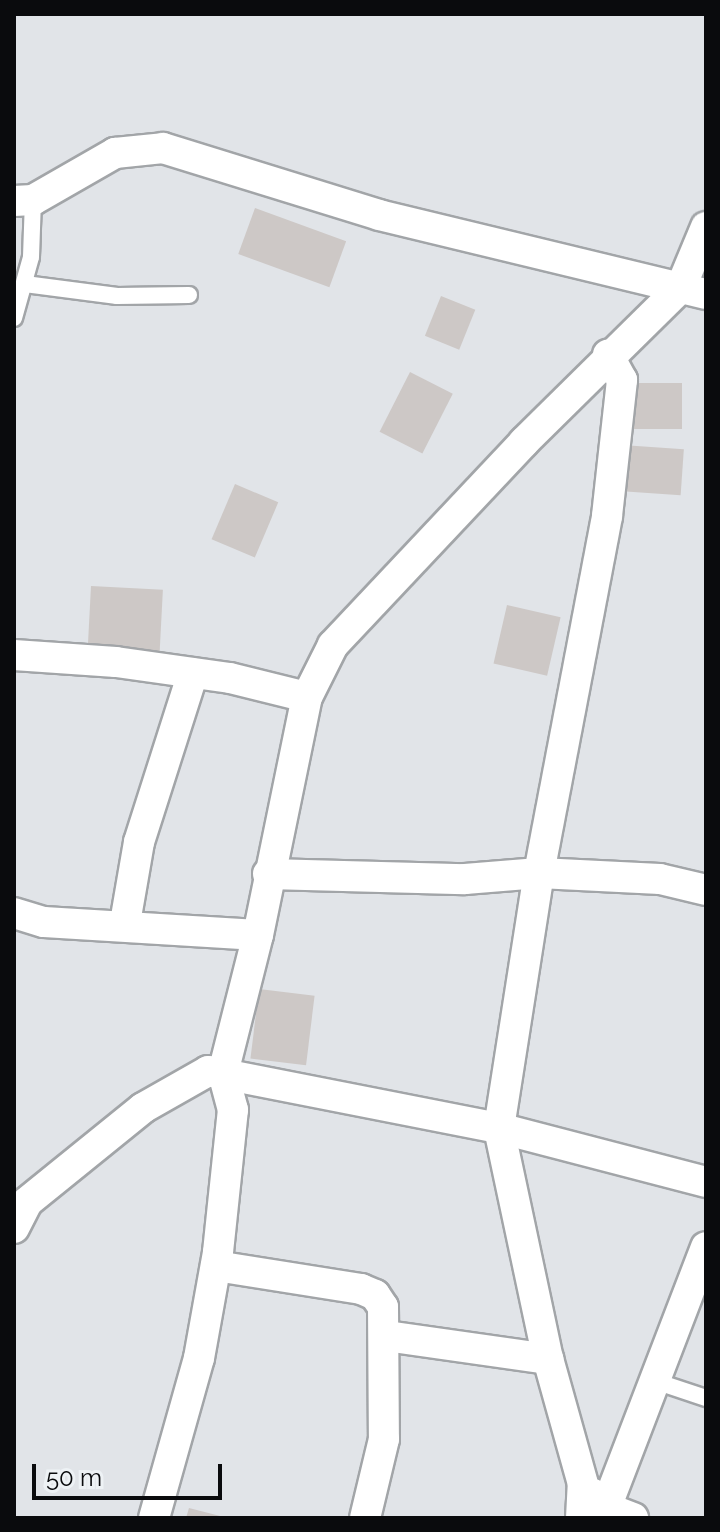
<!DOCTYPE html>
<html>
<head>
<meta charset="utf-8">
<style>
  body { margin:0 }
  #map { position:relative; width:720px; height:1532px; overflow:hidden; background:#e1e4e8; font-family:Raleway,sans-serif }
  div>[style] { position:absolute }
  .building>* { inset:0; background:#cdc8c6; transform-origin:0 0 }
  .roads { filter:drop-shadow(2px 0 #a2a5a8) drop-shadow(-2px 0 #a2a5a8) drop-shadow(0 2px #a2a5a8) drop-shadow(0 -2px #a2a5a8) }
  .service>* { height:16px; margin:-8px; padding:0 8px; transform-origin:8px; border-radius:8px; background:#fff }
  .minor>* { height:30px; margin:-15px; padding:0 15px; transform-origin:15px; border-radius:15px; background:#fff }
  span { translate:-50% -50%; white-space:nowrap; text-align:center; line-height:1.15; -webkit-text-stroke:6px #eef2f5; paint-order:stroke }
  .frame { position:absolute; inset:0; border:16px solid #0a0b0d; pointer-events:none }
  .scale { position:absolute; left:32px; top:1464px; width:190px; height:36px; box-sizing:border-box; border:4px solid #0a0b0d; border-top:0; padding-left:10px; font-size:24px; line-height:28px; white-space:nowrap; color:#0a0b0d; -webkit-text-stroke:6px #eef2f5; paint-order:stroke }
</style>
</head>
<body>
<div id="map">
  <div class="building">
    <i style="left:255px;top:208px;width:97px;height:49px;rotate:20deg"></i>
    <i style="left:441px;top:296px;width:37px;height:43px;rotate:22deg"></i>
    <i style="left:410px;top:372px;width:48px;height:67px;rotate:27deg"></i>
    <i style="left:626px;top:383px;width:56px;height:46px"></i>
    <i style="left:622px;top:445px;width:62px;height:46px;rotate:4deg"></i>
    <i style="left:235px;top:484px;width:47px;height:60px;rotate:23deg"></i>
    <i style="left:91px;top:586px;width:72px;height:62px;rotate:3deg"></i>
    <i style="left:507px;top:605px;width:55px;height:60px;rotate:13deg"></i>
    <i style="left:259px;top:989px;width:56px;height:70px;rotate:7deg"></i>
    <i style="clip-path:polygon(189px 1508px,224px 1517px,224px 1518px,186px 1518px)"></i>
  </div>
  <div class="roads">
    <div class="service">
      <i style="left:25px;top:284px;width:93px;rotate:7.4deg"></i>
      <i style="left:117px;top:296px;width:72px;rotate:-0.8deg"></i>
      <i style="left:14px;top:318px;width:63px;rotate:-74.4deg"></i>
      <i style="left:31px;top:257px;width:57px;rotate:-88deg"></i>
      <i style="left:655px;top:1381px;width:54px;rotate:18.4deg"></i>
    </div>
    <div class="minor">
      <i style="left:14px;top:201px;width:19px;rotate:-3deg"></i>
      <i style="left:33px;top:200px;width:95px;rotate:-29.8deg"></i>
      <i style="left:115px;top:153px;width:48px;rotate:-5.9deg"></i>
      <i style="left:163px;top:148px;width:226px;rotate:17.2deg"></i>
      <i style="left:379px;top:215px;width:336px;rotate:13.6deg"></i>
      <i style="left:14px;top:655px;width:102px;rotate:3.9deg"></i>
      <i style="left:116px;top:662px;width:115px;rotate:8deg"></i>
      <i style="left:230px;top:678px;width:79px;rotate:13.9deg"></i>
      <i style="left:268px;top:874px;width:197px;rotate:1.5deg"></i>
      <i style="left:465px;top:879px;width:74px;rotate:-4.6deg"></i>
      <i style="left:539px;top:873px;width:121px;rotate:2.8deg"></i>
      <i style="left:660px;top:879px;width:47px;rotate:13.4deg"></i>
      <i style="left:14px;top:913px;width:31px;rotate:17deg"></i>
      <i style="left:44px;top:922px;width:214px;rotate:3.5deg"></i>
      <i style="left:125px;top:923px;width:82px;rotate:-80.2deg"></i>
      <i style="left:139px;top:842px;width:177px;rotate:-72.3deg"></i>
      <i style="left:14px;top:1228px;width:29px;rotate:-63deg"></i>
      <i style="left:27px;top:1202px;width:149px;rotate:-39deg"></i>
      <i style="left:143px;top:1108px;width:75px;rotate:-29.6deg"></i>
      <i style="left:208px;top:1071px;width:297px;rotate:11.1deg"></i>
      <i style="left:499px;top:1128px;width:214px;rotate:14.6deg"></i>
      <i style="left:216px;top:1266px;width:147px;rotate:9deg"></i>
      <i style="left:361px;top:1289px;width:15px;rotate:23deg"></i>
      <i style="left:375px;top:1295px;width:14px;rotate:56deg"></i>
      <i style="left:383px;top:1307px;width:132px;rotate:89.6deg"></i>
      <i style="left:384px;top:1439px;width:81px;rotate:103.5deg"></i>
      <i style="left:386px;top:1336px;width:164px;rotate:8.1deg"></i>
      <i style="left:593px;top:1494px;width:20px;rotate:45deg"></i>
      <i style="left:607px;top:1508px;width:28px;rotate:21deg"></i>
      <i style="left:154px;top:1518px;width:166px;rotate:-74.3deg"></i>
      <i style="left:199px;top:1358px;width:108px;rotate:-79.8deg"></i>
      <i style="left:218px;top:1252px;width:143px;rotate:-84deg"></i>
      <i style="left:233px;top:1110px;width:38px;rotate:-105deg"></i>
      <i style="left:223px;top:1073px;width:142px;rotate:-75.8deg"></i>
      <i style="left:258px;top:935px;width:243px;rotate:-78.4deg"></i>
      <i style="left:307px;top:697px;width:58px;rotate:-63.4deg"></i>
      <i style="left:333px;top:645px;width:279px;rotate:-46.7deg"></i>
      <i style="left:524px;top:442px;width:221px;rotate:-44.6deg"></i>
      <i style="left:681px;top:287px;width:65px;rotate:-67.4deg"></i>
      <i style="left:581px;top:1518px;width:34px;rotate:-87deg"></i>
      <i style="left:583px;top:1484px;width:130px;rotate:-105.6deg"></i>
      <i style="left:548px;top:1359px;width:236px;rotate:-102deg"></i>
      <i style="left:499px;top:1128px;width:258px;rotate:-81.1deg"></i>
      <i style="left:539px;top:873px;width:363px;rotate:-79.2deg"></i>
      <i style="left:607px;top:516px;width:137px;rotate:-83.7deg"></i>
      <i style="left:622px;top:380px;width:29px;rotate:-119deg"></i>
      <i style="left:602px;top:1518px;width:290px;rotate:-69deg"></i>
    </div>
  </div>
  <div class="frame"></div>
  <div class="scale">50 m</div>
</div>
</body>
</html>
